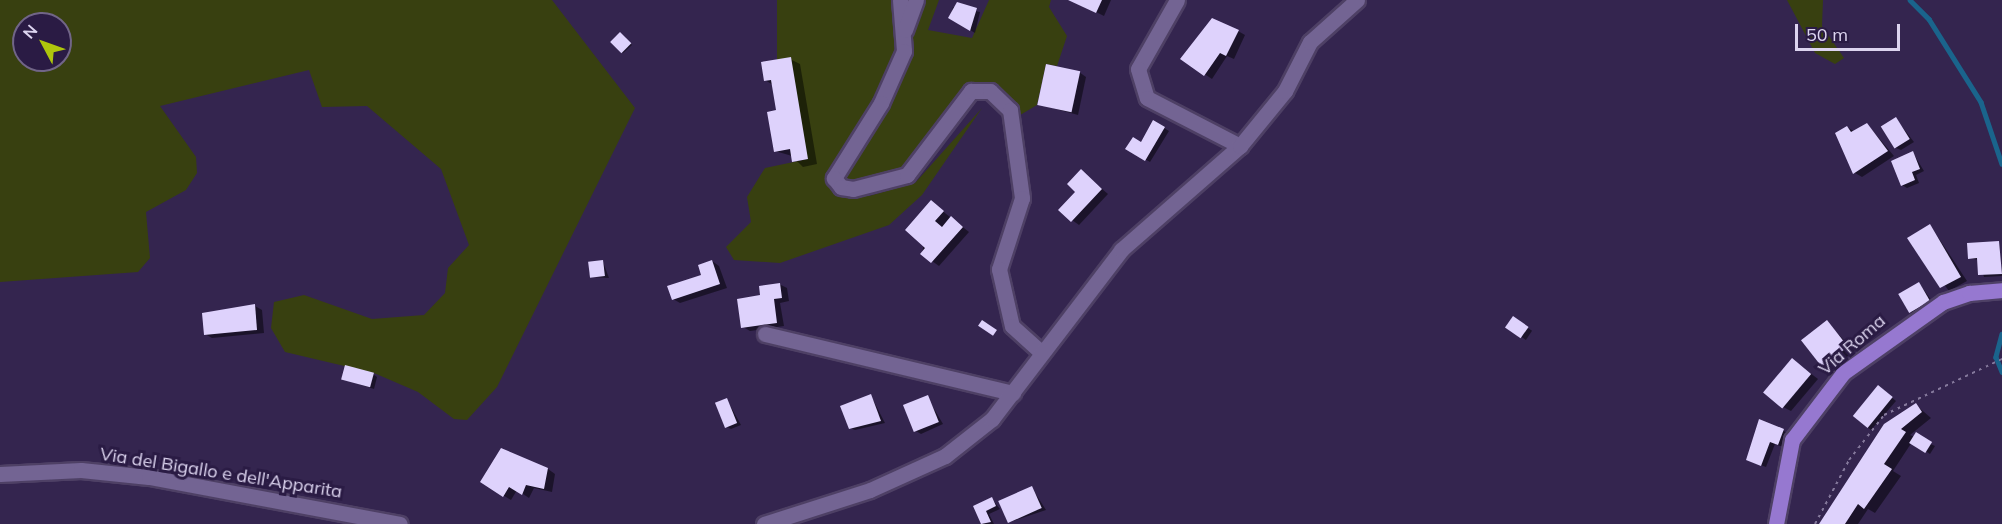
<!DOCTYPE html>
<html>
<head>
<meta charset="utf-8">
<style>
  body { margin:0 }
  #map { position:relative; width:2002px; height:524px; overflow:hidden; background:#34254f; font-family:Mulish,sans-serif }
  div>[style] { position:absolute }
  .green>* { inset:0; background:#384010 }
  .shadow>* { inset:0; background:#0007; transform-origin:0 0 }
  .stream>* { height:4.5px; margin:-2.25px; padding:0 2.25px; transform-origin:2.25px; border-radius:2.25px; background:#1a648c }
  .building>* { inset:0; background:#ded2fc; transform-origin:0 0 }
  .path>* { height:2px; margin-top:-1px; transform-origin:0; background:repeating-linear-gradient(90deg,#85799c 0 3px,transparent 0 7.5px) }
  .roads { filter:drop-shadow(2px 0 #4e4065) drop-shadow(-2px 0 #4e4065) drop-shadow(0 2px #4e4065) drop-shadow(0 -2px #4e4065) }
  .minor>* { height:15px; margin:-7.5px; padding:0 7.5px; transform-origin:7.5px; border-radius:7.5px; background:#736493 }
  .major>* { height:15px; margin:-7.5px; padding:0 7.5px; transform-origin:7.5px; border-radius:7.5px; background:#9678d0 }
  span { translate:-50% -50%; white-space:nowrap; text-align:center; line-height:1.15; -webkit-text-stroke:6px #2a1b44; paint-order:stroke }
  .street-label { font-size:18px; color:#dcd4ef }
  .north { position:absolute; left:12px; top:12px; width:60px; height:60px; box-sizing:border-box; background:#2a1b44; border:2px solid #716588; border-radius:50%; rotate:311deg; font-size:16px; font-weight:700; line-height:24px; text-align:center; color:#dcd4ef }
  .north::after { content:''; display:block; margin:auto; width:21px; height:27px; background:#aec60c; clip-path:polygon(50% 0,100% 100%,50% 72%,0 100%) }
  .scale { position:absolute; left:1795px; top:24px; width:105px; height:27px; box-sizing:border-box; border:3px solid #dcd4ef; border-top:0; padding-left:8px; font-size:18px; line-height:21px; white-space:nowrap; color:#dcd4ef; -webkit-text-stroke:4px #2a1b44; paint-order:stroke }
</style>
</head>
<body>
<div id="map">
  <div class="green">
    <i style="clip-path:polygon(evenodd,0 0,552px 0,635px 108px,497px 387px,467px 420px,454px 419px,418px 392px,374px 373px,285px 352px,271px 328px,274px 302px,304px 295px,372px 319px,424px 315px,445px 293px,448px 268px,469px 245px,441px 169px,367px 106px,322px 107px,309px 70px,160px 106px,196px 157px,197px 173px,186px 190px,146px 212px,150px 258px,138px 272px,0 282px,0 0,24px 24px,60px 24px,60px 60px,24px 60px,24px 24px)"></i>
    <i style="clip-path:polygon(777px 0,939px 0,928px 30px,972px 38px,989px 0,1051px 0,1049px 7px,1067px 36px,1057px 66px,1046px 64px,1037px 105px,1012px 120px,990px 91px,971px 91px,907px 175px,855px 190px,869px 196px,915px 183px,982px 108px,922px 195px,889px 225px,780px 263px,734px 260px,726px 247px,751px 222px,747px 197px,765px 168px,808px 159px,777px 60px)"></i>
    <i style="clip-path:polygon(1787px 0,1823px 0,1822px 26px,1844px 58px,1835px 64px,1815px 53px)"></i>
  </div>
  <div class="shadow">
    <i style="clip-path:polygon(1072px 0,1111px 0,1104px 16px)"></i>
    <i style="clip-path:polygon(953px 7px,980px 12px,975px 33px,950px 18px)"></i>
    <i style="clip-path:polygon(1238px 31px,1245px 35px,1234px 59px,1227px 56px,1212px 79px,1182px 59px)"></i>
    <i style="clip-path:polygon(622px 35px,632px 45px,623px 53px,621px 52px)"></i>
    <i style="clip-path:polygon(790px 59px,800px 64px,817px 164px,803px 167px,792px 156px,775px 151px,778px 111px,773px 85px,765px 80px)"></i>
    <i style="clip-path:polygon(1079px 72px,1086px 77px,1078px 115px,1038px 104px)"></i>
    <i style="clip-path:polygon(1896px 119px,1914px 142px,1901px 150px,1896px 148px)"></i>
    <i style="clip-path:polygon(1154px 122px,1169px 131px,1150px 162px,1127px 149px,1141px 143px)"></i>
    <i style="clip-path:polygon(1867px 124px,1894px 156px,1862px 177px,1855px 173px,1847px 127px,1855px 132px)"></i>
    <i style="clip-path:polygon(1913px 153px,1924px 171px,1916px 175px,1919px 183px,1907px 188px,1902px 185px)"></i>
    <i style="clip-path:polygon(1081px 171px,1108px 194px,1079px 225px,1072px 220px)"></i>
    <i style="clip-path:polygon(931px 202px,969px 232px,939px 266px,922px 254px)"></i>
    <i style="clip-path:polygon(1930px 225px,1967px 281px,1949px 291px,1909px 238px)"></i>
    <i style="clip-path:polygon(1999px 242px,2002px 276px,1984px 277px,1979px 260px,1969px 258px,1968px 245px)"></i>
    <i style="clip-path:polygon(712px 261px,719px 266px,727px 288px,680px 303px,673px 299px,703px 276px)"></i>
    <i style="clip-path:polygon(603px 262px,609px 278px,591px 277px)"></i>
    <i style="clip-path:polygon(1919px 283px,1934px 304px,1915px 314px,1910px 312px)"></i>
    <i style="clip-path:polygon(779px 284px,787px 288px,789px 301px,780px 303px,784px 326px,750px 331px,743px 327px)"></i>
    <i style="clip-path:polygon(255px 306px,262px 310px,264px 333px,212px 338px,205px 334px)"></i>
    <i style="left:1513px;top:318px;width:23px;height:11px;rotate:34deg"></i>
    <i style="clip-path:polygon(1827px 322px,1854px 351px,1831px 370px,1823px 365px)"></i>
    <i style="clip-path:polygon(1793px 360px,1818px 379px,1791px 411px,1783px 407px)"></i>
    <i style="clip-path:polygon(373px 374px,377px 377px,374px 389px,343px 379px)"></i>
    <i style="clip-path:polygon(1883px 390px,1896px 401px,1871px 430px,1867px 427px)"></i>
    <i style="clip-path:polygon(871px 396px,885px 423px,855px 430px,850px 428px)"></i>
    <i style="clip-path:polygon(927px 397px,943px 424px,921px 434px,916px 431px)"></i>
    <i style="clip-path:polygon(727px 400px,741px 425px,731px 429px,727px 427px)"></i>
    <i style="clip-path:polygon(1916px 405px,1931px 418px,1910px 435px,1935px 446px,1930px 454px,1912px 442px,1893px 471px,1901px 476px,1875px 513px,1868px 509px,1858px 524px,1821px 524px)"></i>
    <i style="clip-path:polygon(1760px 421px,1788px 433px,1783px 447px,1775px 444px,1766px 467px,1752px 462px)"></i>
    <i style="clip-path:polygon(548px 469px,555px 474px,552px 492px,534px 488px,529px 498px,517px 490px,511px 500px,482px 482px)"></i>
    <i style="clip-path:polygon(1032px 488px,1046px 510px,1010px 522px)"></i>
    <i style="clip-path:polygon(992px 499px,1000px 509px,989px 514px,994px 524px,983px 524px,975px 507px)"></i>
  </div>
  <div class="stream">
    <i style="left:1910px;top:0;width:27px;rotate:45deg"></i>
    <i style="left:1929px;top:19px;width:98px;rotate:57.9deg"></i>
    <i style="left:1981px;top:102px;width:65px;rotate:71.3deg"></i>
    <i style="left:2002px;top:334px;width:24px;rotate:105deg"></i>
    <i style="left:1996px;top:357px;width:16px;rotate:68deg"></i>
  </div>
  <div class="building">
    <i style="clip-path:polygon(1068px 0,1102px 0,1096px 13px)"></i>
    <i style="clip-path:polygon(957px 2px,977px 8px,970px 31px,948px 18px)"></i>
    <i style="clip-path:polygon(1212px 18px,1239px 30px,1226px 56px,1220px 53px,1204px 76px,1180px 59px)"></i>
    <i style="left:620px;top:32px;width:16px;height:14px;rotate:45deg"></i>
    <i style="clip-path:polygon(791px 57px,808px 159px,792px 162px,790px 149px,774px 152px,767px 112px,776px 110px,771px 80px,764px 81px,761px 62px)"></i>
    <i style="left:1046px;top:64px;width:35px;height:42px;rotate:12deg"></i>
    <i style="left:1896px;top:117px;width:26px;height:18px;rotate:58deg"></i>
    <i style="clip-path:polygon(1153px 120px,1165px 127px,1145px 161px,1125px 149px,1133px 137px,1141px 142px)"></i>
    <i style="clip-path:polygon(1867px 123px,1888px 151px,1853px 174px,1835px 133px,1847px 126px,1851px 132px)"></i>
    <i style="clip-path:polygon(1913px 151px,1920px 169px,1912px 172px,1915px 180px,1901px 186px,1891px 161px)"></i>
    <i style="clip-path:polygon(1081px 169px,1102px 189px,1071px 222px,1058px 210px,1075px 192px,1067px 184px)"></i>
    <i style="clip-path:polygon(931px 200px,944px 211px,935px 221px,942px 227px,951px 216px,963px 227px,931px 263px,920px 254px,925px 248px,905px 230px)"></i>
    <i style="clip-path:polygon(1930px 224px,1961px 277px,1940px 288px,1907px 238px)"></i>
    <i style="clip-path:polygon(1999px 241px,2002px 274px,1978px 275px,1977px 258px,1968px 259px,1967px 243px)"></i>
    <i style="left:603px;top:260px;width:16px;height:15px;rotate:83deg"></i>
    <i style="clip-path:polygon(712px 260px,720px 284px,672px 300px,667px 286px,701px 275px,698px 265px)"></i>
    <i style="left:1919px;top:282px;width:22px;height:24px;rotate:60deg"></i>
    <i style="clip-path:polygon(780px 283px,782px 298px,774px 299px,777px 323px,741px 328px,737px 299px,760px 295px,759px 286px)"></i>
    <i style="clip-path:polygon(255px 304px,257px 330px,204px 335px,202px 313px)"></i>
    <i style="left:1513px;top:316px;width:19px;height:14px;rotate:35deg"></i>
    <i style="left:982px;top:320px;width:18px;height:7px;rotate:34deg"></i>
    <i style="left:1827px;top:320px;width:34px;height:33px;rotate:52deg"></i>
    <i style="left:1792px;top:358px;width:25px;height:45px;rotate:40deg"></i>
    <i style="left:345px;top:365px;width:30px;height:15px;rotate:15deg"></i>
    <i style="left:1878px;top:385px;width:19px;height:40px;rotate:39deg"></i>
    <i style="clip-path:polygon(871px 394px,881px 421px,849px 429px,840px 406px)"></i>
    <i style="left:928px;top:395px;width:29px;height:27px;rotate:68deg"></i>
    <i style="left:727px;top:398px;width:27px;height:13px;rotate:68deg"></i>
    <i style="clip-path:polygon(1916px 403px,1922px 412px,1901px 429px,1906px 432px,1884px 464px,1892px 469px,1864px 509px,1858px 504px,1845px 524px,1819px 524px,1884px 424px)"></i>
    <i style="clip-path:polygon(1759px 419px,1784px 429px,1778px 445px,1770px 442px,1761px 466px,1746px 460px)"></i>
    <i style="left:1916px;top:432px;width:19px;height:13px;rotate:32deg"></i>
    <i style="clip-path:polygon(501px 448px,548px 468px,544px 489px,526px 485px,522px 495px,509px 487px,503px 497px,480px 482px)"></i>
    <i style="left:1032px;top:486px;width:24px;height:37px;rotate:66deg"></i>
    <i style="clip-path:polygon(992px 497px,996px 506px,986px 511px,991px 522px,981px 524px,973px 506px)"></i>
  </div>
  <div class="path">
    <i style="left:1815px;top:524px;width:72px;rotate:-62deg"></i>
    <i style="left:1849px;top:460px;width:57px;rotate:-52.1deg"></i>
    <i style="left:1884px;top:415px;width:131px;rotate:-25.4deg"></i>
  </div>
  <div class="roads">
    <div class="minor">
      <i style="left:900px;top:0;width:51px;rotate:85.5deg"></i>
      <i style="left:904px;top:51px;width:57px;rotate:113.9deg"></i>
      <i style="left:881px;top:103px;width:89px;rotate:122.1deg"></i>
      <i style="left:834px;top:178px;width:11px;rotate:52deg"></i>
      <i style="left:841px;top:187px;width:12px;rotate:9deg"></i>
      <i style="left:853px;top:189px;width:56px;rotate:-14.5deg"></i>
      <i style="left:907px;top:175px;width:106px;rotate:-52.7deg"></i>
      <i style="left:971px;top:91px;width:19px"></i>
      <i style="left:990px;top:91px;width:28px;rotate:44deg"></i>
      <i style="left:1010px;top:110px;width:89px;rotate:82.2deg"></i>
      <i style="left:1022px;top:198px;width:75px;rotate:107.9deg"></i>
      <i style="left:999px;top:269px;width:58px;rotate:77.2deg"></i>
      <i style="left:1012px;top:326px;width:39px;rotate:42deg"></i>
      <i style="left:1177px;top:0;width:79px;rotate:119.5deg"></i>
      <i style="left:1138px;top:69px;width:30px;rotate:73deg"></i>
      <i style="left:1147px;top:98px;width:105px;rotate:27.3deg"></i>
      <i style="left:905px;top:30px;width:32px;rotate:-70deg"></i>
      <i style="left:765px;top:334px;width:255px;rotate:13.4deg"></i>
      <i style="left:0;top:474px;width:81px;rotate:-2.8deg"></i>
      <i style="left:81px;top:470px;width:68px;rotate:5.9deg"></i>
      <i style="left:149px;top:477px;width:255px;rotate:10.6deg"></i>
      <i style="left:764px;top:524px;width:111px;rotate:-17.8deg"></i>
      <i style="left:870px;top:490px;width:82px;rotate:-24.4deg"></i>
      <i style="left:945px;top:456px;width:60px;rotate:-38.2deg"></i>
      <i style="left:992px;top:419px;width:213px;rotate:-52.6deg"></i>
      <i style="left:1121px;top:250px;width:158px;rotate:-41.2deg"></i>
      <i style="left:1240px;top:146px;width:71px;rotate:-50.7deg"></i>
      <i style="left:1285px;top:91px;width:55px;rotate:-63deg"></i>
      <i style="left:1310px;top:42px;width:63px;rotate:-41.8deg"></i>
    </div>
    <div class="major">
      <i style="left:1776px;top:524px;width:86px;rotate:-79.2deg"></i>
      <i style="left:1792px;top:440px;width:84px;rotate:-52.7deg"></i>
      <i style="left:1843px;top:373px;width:123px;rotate:-35.4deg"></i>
      <i style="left:1943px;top:302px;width:28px;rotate:-19deg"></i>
      <i style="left:1969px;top:293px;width:33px;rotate:-5deg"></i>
    </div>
  </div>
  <div class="street-label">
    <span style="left:1852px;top:345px;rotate:-41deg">Via Roma</span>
    <span style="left:221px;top:473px;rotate:9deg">Via del Bigallo e dell'Apparita</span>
  </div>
  <div class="north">N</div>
  <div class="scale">50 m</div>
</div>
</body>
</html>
